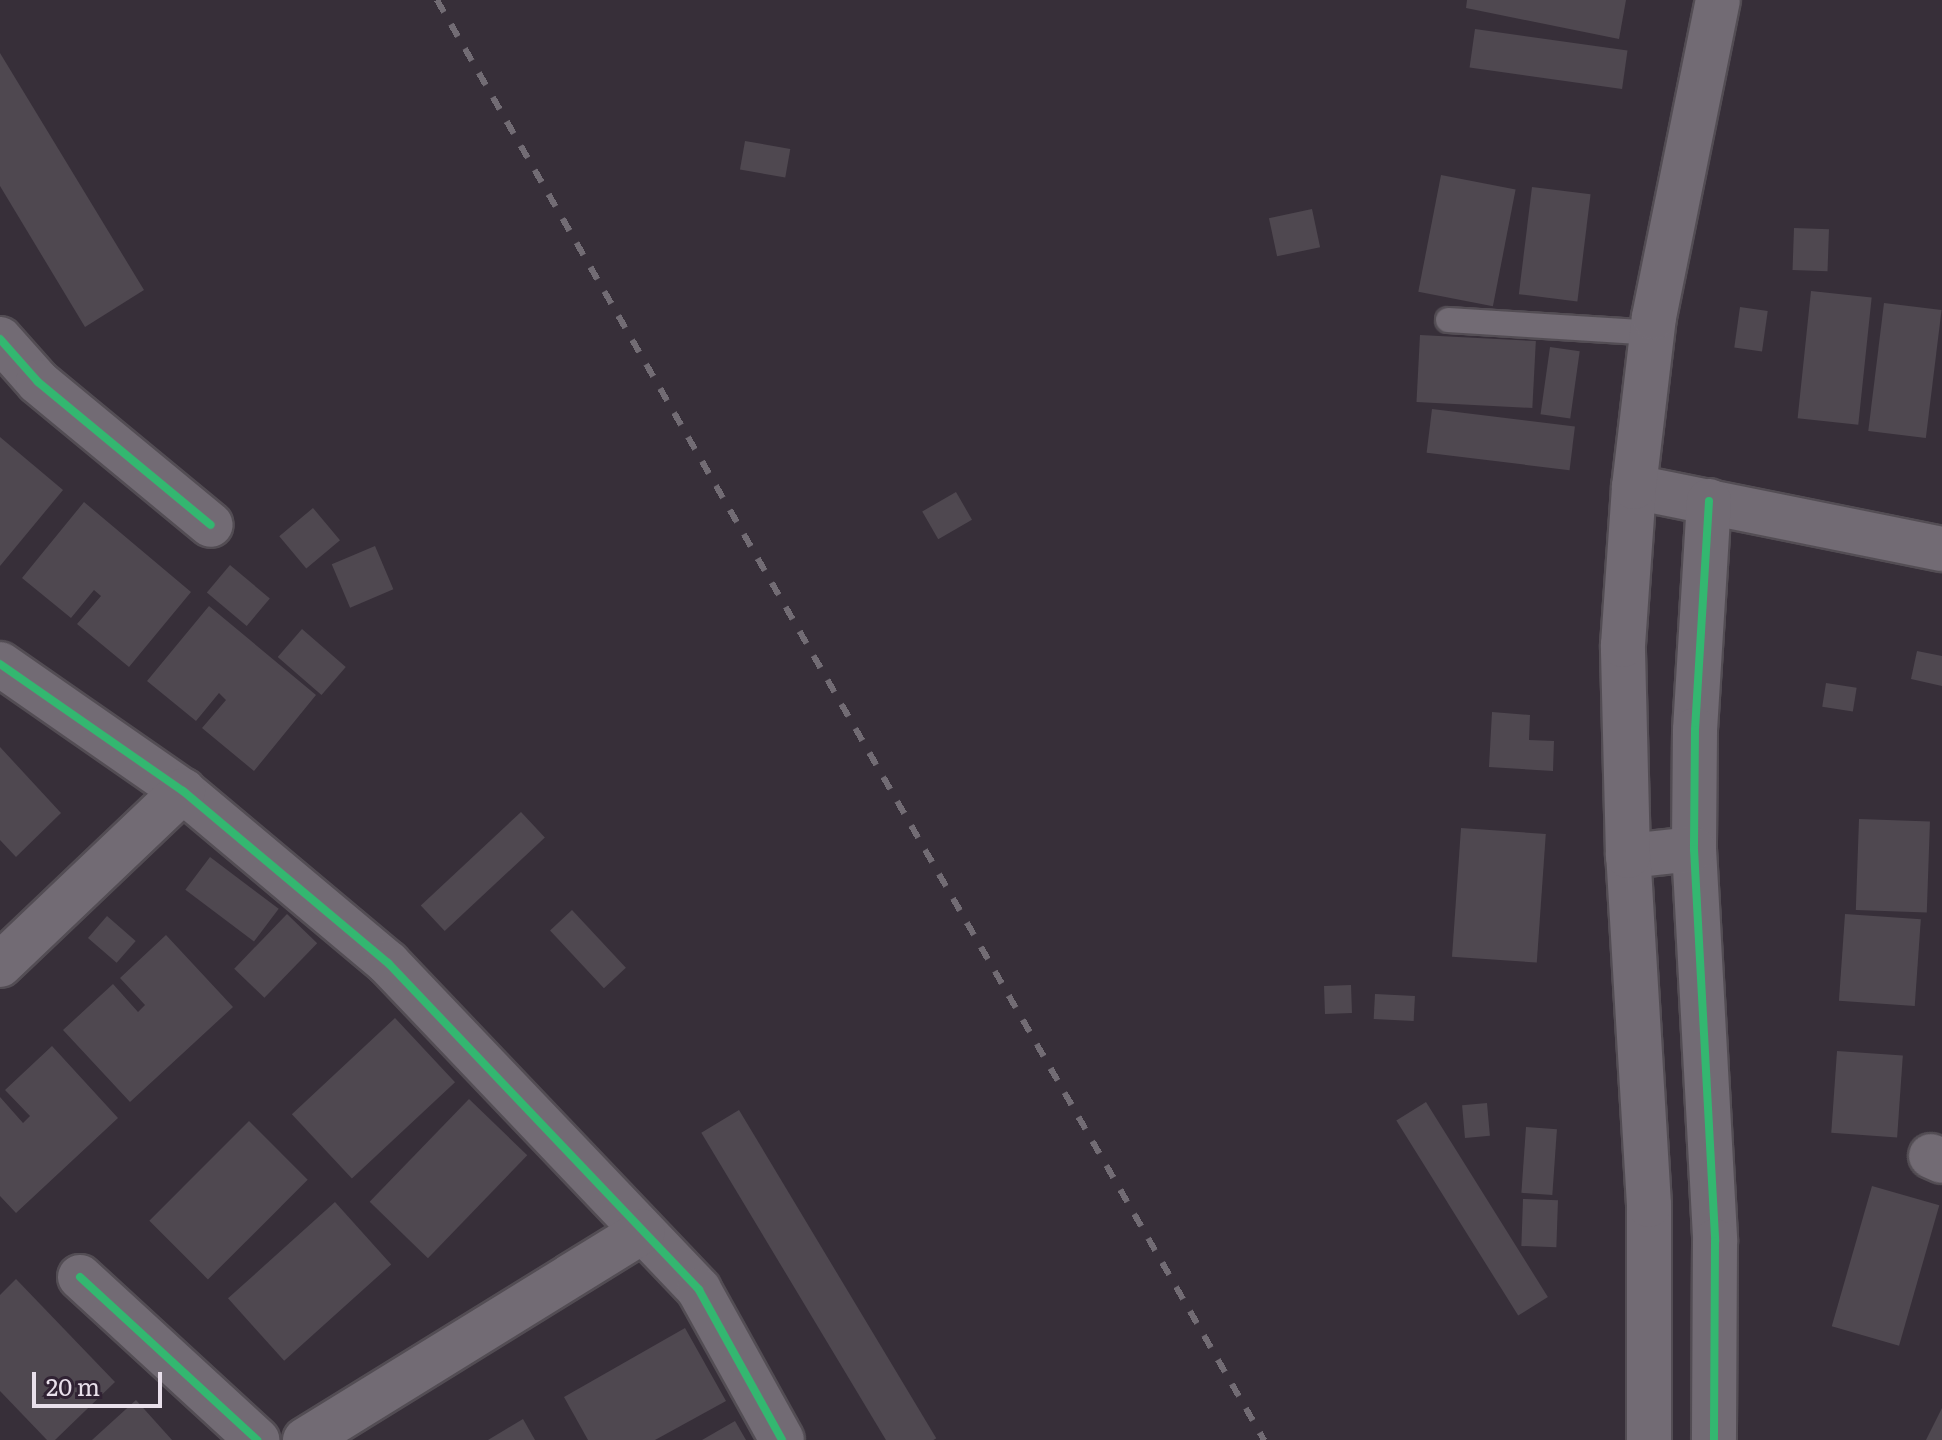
<!DOCTYPE html>
<html>
<head>
<meta charset="utf-8">
<style>
  body { margin:0 }
  #map { position:relative; width:1942px; height:1440px; overflow:hidden; background:#372f39; font-family:Literata,serif }
  div>[style] { position:absolute }
  .building>* { inset:0; background:#4f4850; transform-origin:0 0 }
  .roads { filter:drop-shadow(2px 0 #534d54) drop-shadow(-2px 0 #534d54) drop-shadow(0 2px #534d54) drop-shadow(0 -2px #534d54) }
  .service>* { height:24px; margin:-12px; padding:0 12px; transform-origin:12px; border-radius:12px; background:#726b74 }
  .minor>* { height:44px; margin:-22px; padding:0 22px; transform-origin:22px; border-radius:22px; background:#726b74 }
  .secondary>* { height:44px; margin:-22px; padding:0 22px; transform-origin:22px; border-radius:22px; background:#726b74 }
  .rail>* { height:6px; margin-top:-3px; transform-origin:0; background:repeating-linear-gradient(90deg,#726c74 0 14px,transparent 0 28px) }
  .cycleway>* { height:8px; margin:-4px; padding:0 4px; transform-origin:4px; border-radius:4px; background:#33b770 }
  span { translate:-50% -50%; white-space:nowrap; text-align:center; line-height:1.15; -webkit-text-stroke:6px #302233; paint-order:stroke }
  .scale { position:absolute; left:32px; top:1372px; width:130px; height:36px; box-sizing:border-box; border:4px solid #e9e0eb; border-top:0; padding-left:10px; font-size:24px; line-height:28px; white-space:nowrap; color:#e9e0eb; -webkit-text-stroke:6px #302233; paint-order:stroke }
</style>
</head>
<body>
<div id="map">
  <div class="building">
    <i style="clip-path:polygon(1467px 0,1626px 0,1619px 39px,1466px 8px)"></i>
    <i style="left:1475px;top:29px;width:154px;height:39px;rotate:8deg"></i>
    <i style="clip-path:polygon(0 53px,144px 290px,85px 327px,0 186px)"></i>
    <i style="left:745px;top:141px;width:46px;height:29px;rotate:10deg"></i>
    <i style="left:1441px;top:175px;width:76px;height:119px;rotate:11deg"></i>
    <i style="left:1532px;top:187px;width:59px;height:108px;rotate:7deg"></i>
    <i style="left:1312px;top:209px;width:39px;height:44px;rotate:78deg"></i>
    <i style="left:1794px;top:228px;width:35px;height:42px;rotate:2deg"></i>
    <i style="left:1811px;top:291px;width:61px;height:128px;rotate:6deg"></i>
    <i style="left:1884px;top:303px;width:58px;height:129px;rotate:7deg"></i>
    <i style="left:1740px;top:307px;width:28px;height:41px;rotate:8deg"></i>
    <i style="left:1420px;top:335px;width:116px;height:67px;rotate:3deg"></i>
    <i style="left:1550px;top:347px;width:30px;height:68px;rotate:8deg"></i>
    <i style="left:1432px;top:409px;width:144px;height:44px;rotate:7deg"></i>
    <i style="clip-path:polygon(0 437px,63px 490px,0 566px)"></i>
    <i style="left:956px;top:492px;width:32px;height:39px;rotate:60deg"></i>
    <i style="clip-path:polygon(84px 502px,191px 592px,129px 667px,77px 624px,101px 596px,94px 590px,71px 618px,22px 578px)"></i>
    <i style="left:313px;top:508px;width:42px;height:44px;rotate:50deg"></i>
    <i style="left:375px;top:546px;width:47px;height:47px;rotate:67deg"></i>
    <i style="left:230px;top:565px;width:52px;height:36px;rotate:40deg"></i>
    <i style="clip-path:polygon(209px 606px,316px 695px,254px 771px,202px 728px,226px 700px,219px 693px,196px 721px,147px 681px)"></i>
    <i style="left:302px;top:629px;width:58px;height:37px;rotate:41deg"></i>
    <i style="clip-path:polygon(1917px 651px,1942px 656px,1942px 686px,1911px 679px)"></i>
    <i style="left:1826px;top:683px;width:31px;height:24px;rotate:9deg"></i>
    <i style="clip-path:polygon(1492px 712px,1530px 715px,1529px 740px,1554px 741px,1553px 771px,1489px 767px)"></i>
    <i style="clip-path:polygon(0 747px,61px 813px,16px 857px,0 840px)"></i>
    <i style="left:521px;top:812px;width:35px;height:137px;rotate:47deg"></i>
    <i style="left:1859px;top:819px;width:71px;height:91px;rotate:2deg"></i>
    <i style="left:1461px;top:828px;width:85px;height:129px;rotate:4deg"></i>
    <i style="left:210px;top:857px;width:86px;height:41px;rotate:37deg"></i>
    <i style="left:572px;top:910px;width:79px;height:30px;rotate:47deg"></i>
    <i style="left:287px;top:914px;width:42px;height:76px;rotate:44deg"></i>
    <i style="left:1845px;top:914px;width:76px;height:87px;rotate:4deg"></i>
    <i style="left:107px;top:916px;width:38px;height:29px;rotate:41deg"></i>
    <i style="clip-path:polygon(166px 935px,233px 1007px,130px 1102px,63px 1030px,113px 984px,138px 1012px,145px 1005px,120px 978px)"></i>
    <i style="left:1351px;top:985px;width:28px;height:27px;rotate:88deg"></i>
    <i style="left:1375px;top:994px;width:40px;height:25px;rotate:3deg"></i>
    <i style="left:395px;top:1018px;width:88px;height:141px;rotate:47deg"></i>
    <i style="clip-path:polygon(52px 1046px,118px 1118px,16px 1213px,0 1196px,0 1097px,23px 1123px,30px 1116px,5px 1090px)"></i>
    <i style="left:1837px;top:1051px;width:66px;height:82px;rotate:4deg"></i>
    <i style="left:469px;top:1099px;width:81px;height:143px;rotate:44deg"></i>
    <i style="left:1426px;top:1102px;width:230px;height:35px;rotate:58deg"></i>
    <i style="left:1487px;top:1103px;width:33px;height:25px;rotate:85deg"></i>
    <i style="left:739px;top:1110px;width:383px;height:44px;rotate:59deg"></i>
    <i style="left:249px;top:1121px;width:83px;height:141px;rotate:45deg"></i>
    <i style="left:1526px;top:1127px;width:31px;height:66px;rotate:4deg"></i>
    <i style="left:1872px;top:1186px;width:70px;height:146px;rotate:16deg"></i>
    <i style="left:1523px;top:1199px;width:35px;height:47px;rotate:2deg"></i>
    <i style="left:335px;top:1202px;width:84px;height:144px;rotate:48deg"></i>
    <i style="clip-path:polygon(16px 1279px,115px 1382px,55px 1440px,47px 1440px,0 1391px,0 1295px)"></i>
    <i style="clip-path:polygon(685px 1328px,726px 1401px,655px 1440px,588px 1440px,564px 1397px)"></i>
    <i style="clip-path:polygon(136px 1400px,172px 1440px,92px 1440px)"></i>
    <i style="clip-path:polygon(1942px 1408px,1942px 1440px,1926px 1440px)"></i>
    <i style="clip-path:polygon(523px 1419px,535px 1440px,488px 1440px)"></i>
    <i style="clip-path:polygon(735px 1421px,746px 1440px,702px 1440px)"></i>
  </div>
  <div class="roads">
    <div class="service">
      <i style="left:1448px;top:320px;width:204px;rotate:3.6deg"></i>
    </div>
    <div class="minor">
      <i style="left:0;top:339px;width:57px;rotate:48.5deg"></i>
      <i style="left:38px;top:382px;width:224px;rotate:39.6deg"></i>
      <i style="left:1634px;top:487px;width:314px;rotate:11.4deg"></i>
      <i style="left:1709px;top:501px;width:229px;rotate:93.5deg"></i>
      <i style="left:1695px;top:730px;width:119px;rotate:90.5deg"></i>
      <i style="left:1694px;top:849px;width:393px;rotate:86.9deg"></i>
      <i style="left:1715px;top:1241px;width:199px;rotate:90.3deg"></i>
      <i style="left:0;top:664px;width:223px;rotate:34.8deg"></i>
      <i style="left:183px;top:791px;width:268px;rotate:40deg"></i>
      <i style="left:388px;top:963px;width:451px;rotate:46.4deg"></i>
      <i style="left:699px;top:1290px;width:171px;rotate:61deg"></i>
      <i style="left:1628px;top:856px;width:66px;rotate:-6.1deg"></i>
      <i style="left:0;top:965px;width:253px;rotate:-43.6deg"></i>
      <i style="left:1931px;top:1156px;width:12px;rotate:24deg"></i>
      <i style="left:80px;top:1277px;width:241px;rotate:42.6deg"></i>
      <i style="left:305px;top:1440px;width:397px;rotate:-31.7deg"></i>
    </div>
    <div class="secondary">
      <i style="left:1649px;top:1440px;width:235px;rotate:-90deg"></i>
      <i style="left:1649px;top:1205px;width:350px;rotate:-93.4deg"></i>
      <i style="left:1628px;top:856px;width:211px;rotate:-91.4deg"></i>
      <i style="left:1623px;top:645px;width:158px;rotate:-86deg"></i>
      <i style="left:1634px;top:487px;width:171px;rotate:-83.3deg"></i>
      <i style="left:1654px;top:317px;width:323px;rotate:-78.6deg"></i>
    </div>
  </div>
  <div class="rail">
    <i style="left:437px;top:0;width:1661px;rotate:60.13deg"></i>
  </div>
  <div class="cycleway">
    <i style="left:0;top:339px;width:57px;rotate:48.5deg"></i>
    <i style="left:38px;top:382px;width:224px;rotate:39.6deg"></i>
    <i style="left:1709px;top:501px;width:229px;rotate:93.5deg"></i>
    <i style="left:1695px;top:730px;width:119px;rotate:90.5deg"></i>
    <i style="left:1694px;top:849px;width:393px;rotate:86.9deg"></i>
    <i style="left:1715px;top:1241px;width:199px;rotate:90.3deg"></i>
    <i style="left:0;top:664px;width:223px;rotate:34.8deg"></i>
    <i style="left:183px;top:791px;width:268px;rotate:40deg"></i>
    <i style="left:388px;top:963px;width:451px;rotate:46.4deg"></i>
    <i style="left:699px;top:1290px;width:171px;rotate:61deg"></i>
    <i style="left:80px;top:1277px;width:241px;rotate:42.6deg"></i>
  </div>
  <div class="scale">20 m</div>
</div>
</body>
</html>
